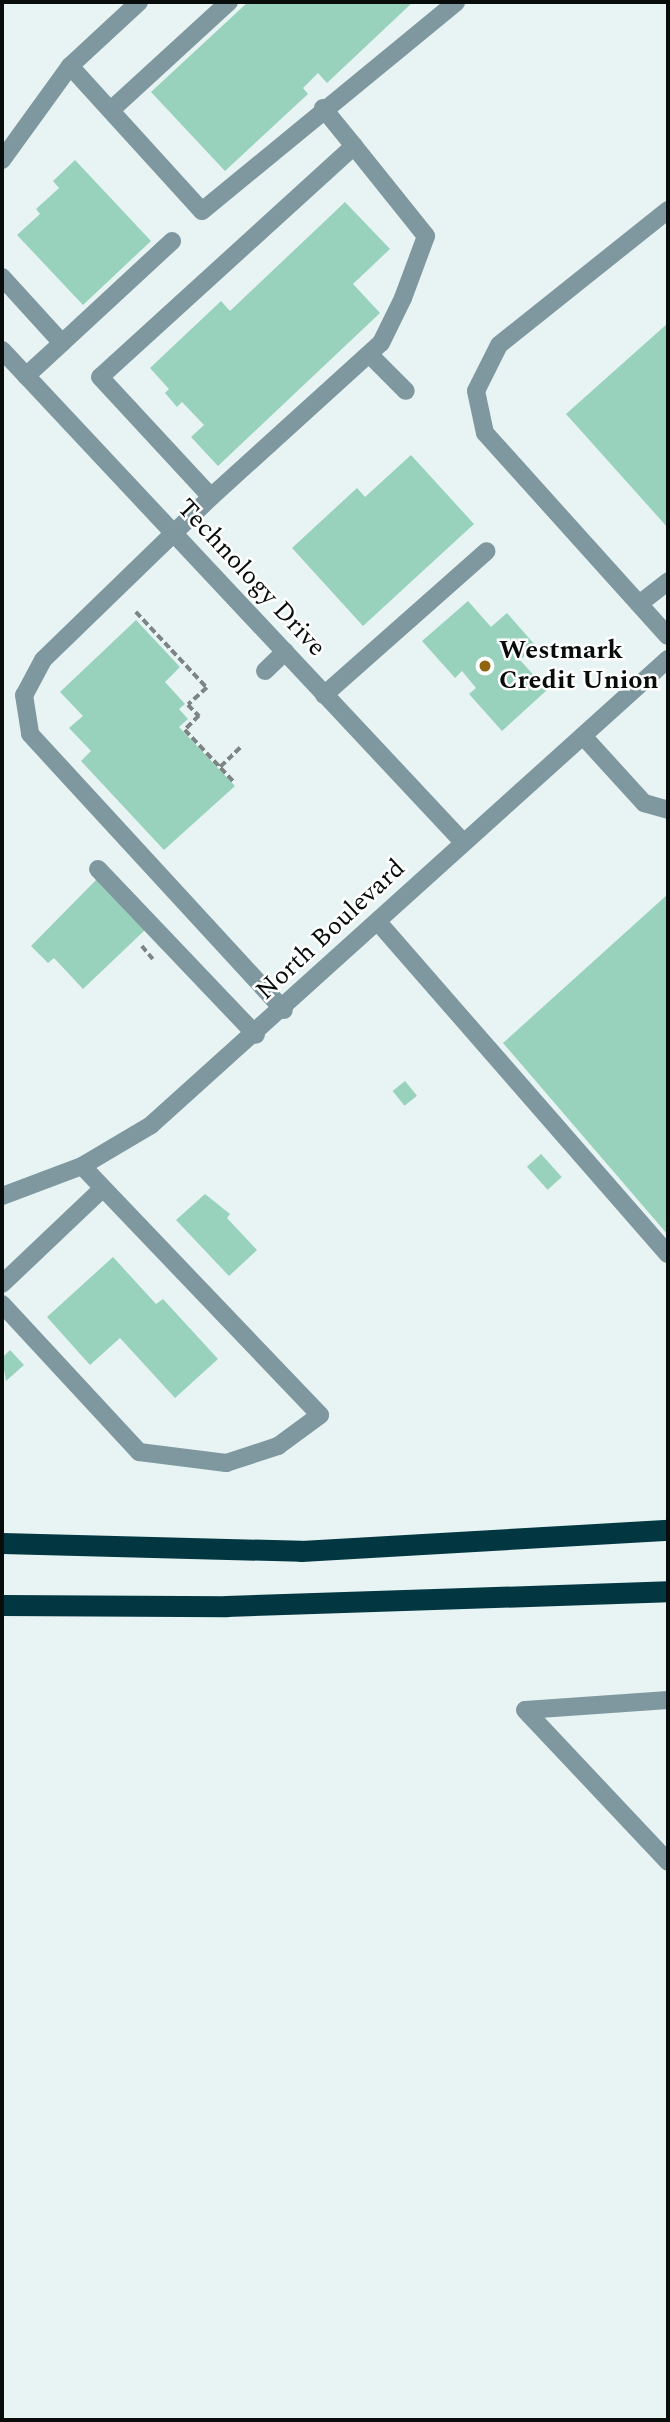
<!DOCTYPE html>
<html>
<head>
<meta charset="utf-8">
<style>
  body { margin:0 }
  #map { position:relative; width:670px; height:2422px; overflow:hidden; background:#e7f4f3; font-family:Spectral,serif }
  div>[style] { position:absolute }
  .building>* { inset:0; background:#99d2bc; transform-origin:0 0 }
  .path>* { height:3.5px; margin-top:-1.75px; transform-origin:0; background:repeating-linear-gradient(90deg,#7c8584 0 7px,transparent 0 10.5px) }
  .minor>* { height:18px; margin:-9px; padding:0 9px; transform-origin:9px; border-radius:9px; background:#7f989f }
  .highway>* { height:21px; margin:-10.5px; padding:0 10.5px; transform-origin:10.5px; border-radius:10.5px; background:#023640 }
  .dots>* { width:19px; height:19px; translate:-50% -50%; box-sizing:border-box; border:4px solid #fff; border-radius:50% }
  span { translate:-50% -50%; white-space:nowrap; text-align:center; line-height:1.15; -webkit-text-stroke:5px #fff; paint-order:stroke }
  .street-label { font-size:26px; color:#080d0c }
  .poi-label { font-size:26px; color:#080d0c; font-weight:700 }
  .left { translate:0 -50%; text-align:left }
  .frame { position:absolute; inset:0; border:4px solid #080d0c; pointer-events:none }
</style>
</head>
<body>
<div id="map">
  <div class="building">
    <i style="clip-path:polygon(248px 2px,413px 2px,327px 83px,318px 73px,303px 88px,308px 94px,225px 171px,151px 92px)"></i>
    <i style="clip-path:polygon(75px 160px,151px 241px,83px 305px,17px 235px,40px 214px,36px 209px,59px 188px,53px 181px)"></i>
    <i style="clip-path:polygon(345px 202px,390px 249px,353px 284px,380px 313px,218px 466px,191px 437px,204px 425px,182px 402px,177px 407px,165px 393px,169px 389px,150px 368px,221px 301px,230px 311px)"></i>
    <i style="clip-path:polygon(668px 323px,668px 528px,566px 414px)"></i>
    <i style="clip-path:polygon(411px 455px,474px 524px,363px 626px,292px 548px,357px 488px,365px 497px)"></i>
    <i style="clip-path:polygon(468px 601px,491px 627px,507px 613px,536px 646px,520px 660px,547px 690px,502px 731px,469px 694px,476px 688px,462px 671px,455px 678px,422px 641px)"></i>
    <i style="clip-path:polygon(136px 620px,180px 667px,165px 682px,185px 704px,179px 709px,188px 719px,179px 727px,235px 786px,164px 850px,81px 761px,91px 751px,69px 728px,83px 716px,60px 692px)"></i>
    <i style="clip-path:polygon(97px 879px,145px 930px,83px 989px,54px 958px,48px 963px,31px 946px)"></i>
    <i style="clip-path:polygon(668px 894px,668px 1235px,503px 1043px)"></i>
    <i style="left:405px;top:1081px;width:19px;height:16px;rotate:51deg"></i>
    <i style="left:541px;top:1154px;width:31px;height:19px;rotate:48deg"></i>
    <i style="clip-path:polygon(205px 1194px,230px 1214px,227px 1218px,257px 1250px,229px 1276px,176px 1220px)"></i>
    <i style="clip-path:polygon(113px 1257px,156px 1304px,163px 1299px,218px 1359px,175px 1398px,120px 1338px,90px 1365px,47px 1317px)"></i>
    <i style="clip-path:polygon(10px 1350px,24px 1365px,6px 1381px,2px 1358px)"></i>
  </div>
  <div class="path">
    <i style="left:136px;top:612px;width:104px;rotate:46.9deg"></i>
    <i style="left:207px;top:688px;width:25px;rotate:138deg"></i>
    <i style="left:188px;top:705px;width:16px;rotate:45deg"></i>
    <i style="left:199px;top:716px;width:20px;rotate:135deg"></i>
    <i style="left:185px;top:730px;width:73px;rotate:46.7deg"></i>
    <i style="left:220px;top:767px;width:29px;rotate:-44deg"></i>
    <i style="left:142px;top:946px;width:17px;rotate:50deg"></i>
  </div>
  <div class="minor">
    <i style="left:70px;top:66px;width:196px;rotate:47.7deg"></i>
    <i style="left:202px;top:211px;width:329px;rotate:-39.4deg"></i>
    <i style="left:323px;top:108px;width:49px;rotate:50.8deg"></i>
    <i style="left:354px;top:146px;width:343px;rotate:137.7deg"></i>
    <i style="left:100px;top:377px;width:163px;rotate:47.2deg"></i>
    <i style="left:211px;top:497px;width:229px;rotate:-42.2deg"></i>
    <i style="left:381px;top:343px;width:50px;rotate:-63.9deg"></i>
    <i style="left:403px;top:298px;width:66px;rotate:-69.6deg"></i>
    <i style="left:426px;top:236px;width:115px;rotate:-128.7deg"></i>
    <i style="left:111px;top:110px;width:160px;rotate:-42.5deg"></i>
    <i style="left:2px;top:160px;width:116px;rotate:-54.1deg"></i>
    <i style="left:70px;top:66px;width:94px;rotate:-42.8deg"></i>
    <i style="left:668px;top:210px;width:216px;rotate:141.4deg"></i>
    <i style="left:499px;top:345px;width:51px;rotate:116.6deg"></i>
    <i style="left:476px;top:391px;width:43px;rotate:77.9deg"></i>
    <i style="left:485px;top:433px;width:273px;rotate:48deg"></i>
    <i style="left:2px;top:277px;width:89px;rotate:47.7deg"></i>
    <i style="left:62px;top:343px;width:150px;rotate:-42.8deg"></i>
    <i style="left:2px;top:350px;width:674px;rotate:46.86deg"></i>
    <i style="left:369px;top:354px;width:52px;rotate:45deg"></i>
    <i style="left:26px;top:376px;width:49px;rotate:-42.5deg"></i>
    <i style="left:211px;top:497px;width:234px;rotate:135.9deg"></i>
    <i style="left:43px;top:660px;width:40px;rotate:118deg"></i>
    <i style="left:24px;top:695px;width:39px;rotate:81deg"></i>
    <i style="left:30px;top:734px;width:375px;rotate:47.4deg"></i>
    <i style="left:639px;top:604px;width:37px;rotate:-38deg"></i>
    <i style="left:265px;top:671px;width:28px;rotate:-44deg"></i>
    <i style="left:324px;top:695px;width:217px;rotate:-41.5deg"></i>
    <i style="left:583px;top:736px;width:91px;rotate:47.7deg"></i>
    <i style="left:644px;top:803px;width:25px;rotate:16deg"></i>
    <i style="left:98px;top:869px;width:229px;rotate:46.4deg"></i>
    <i style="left:378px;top:922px;width:441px;rotate:48.9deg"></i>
    <i style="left:2px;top:1196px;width:85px;rotate:-20.6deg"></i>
    <i style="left:82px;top:1166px;width:80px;rotate:-30.7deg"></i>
    <i style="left:151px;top:1125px;width:696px;rotate:-42.03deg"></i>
    <i style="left:2px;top:1284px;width:139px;rotate:-43.5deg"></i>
    <i style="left:2px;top:1304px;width:202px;rotate:47.2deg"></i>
    <i style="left:139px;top:1452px;width:88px;rotate:7.2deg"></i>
    <i style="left:226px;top:1463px;width:55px;rotate:-18.1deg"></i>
    <i style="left:278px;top:1446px;width:52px;rotate:-36.4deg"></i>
    <i style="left:320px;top:1415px;width:344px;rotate:-133.7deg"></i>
    <i style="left:668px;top:1700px;width:143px;rotate:176deg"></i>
    <i style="left:525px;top:1710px;width:209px;rotate:46.7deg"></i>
  </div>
  <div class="highway">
    <i style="left:2px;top:1543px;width:299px;rotate:1.5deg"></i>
    <i style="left:301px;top:1551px;width:368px;rotate:-3.3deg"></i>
    <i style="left:2px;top:1605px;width:224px;rotate:0.3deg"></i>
    <i style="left:226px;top:1606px;width:442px;rotate:-1.9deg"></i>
  </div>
  <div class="dots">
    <i style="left:485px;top:666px;background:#91650f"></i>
  </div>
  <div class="street-label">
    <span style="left:251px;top:578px;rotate:47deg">Technology Drive</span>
    <span style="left:331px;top:930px;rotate:-43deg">North Boulevard</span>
  </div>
  <div class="poi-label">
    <span class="left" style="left:499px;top:666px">Westmark<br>Credit Union</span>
  </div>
  <div class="frame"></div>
</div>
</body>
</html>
